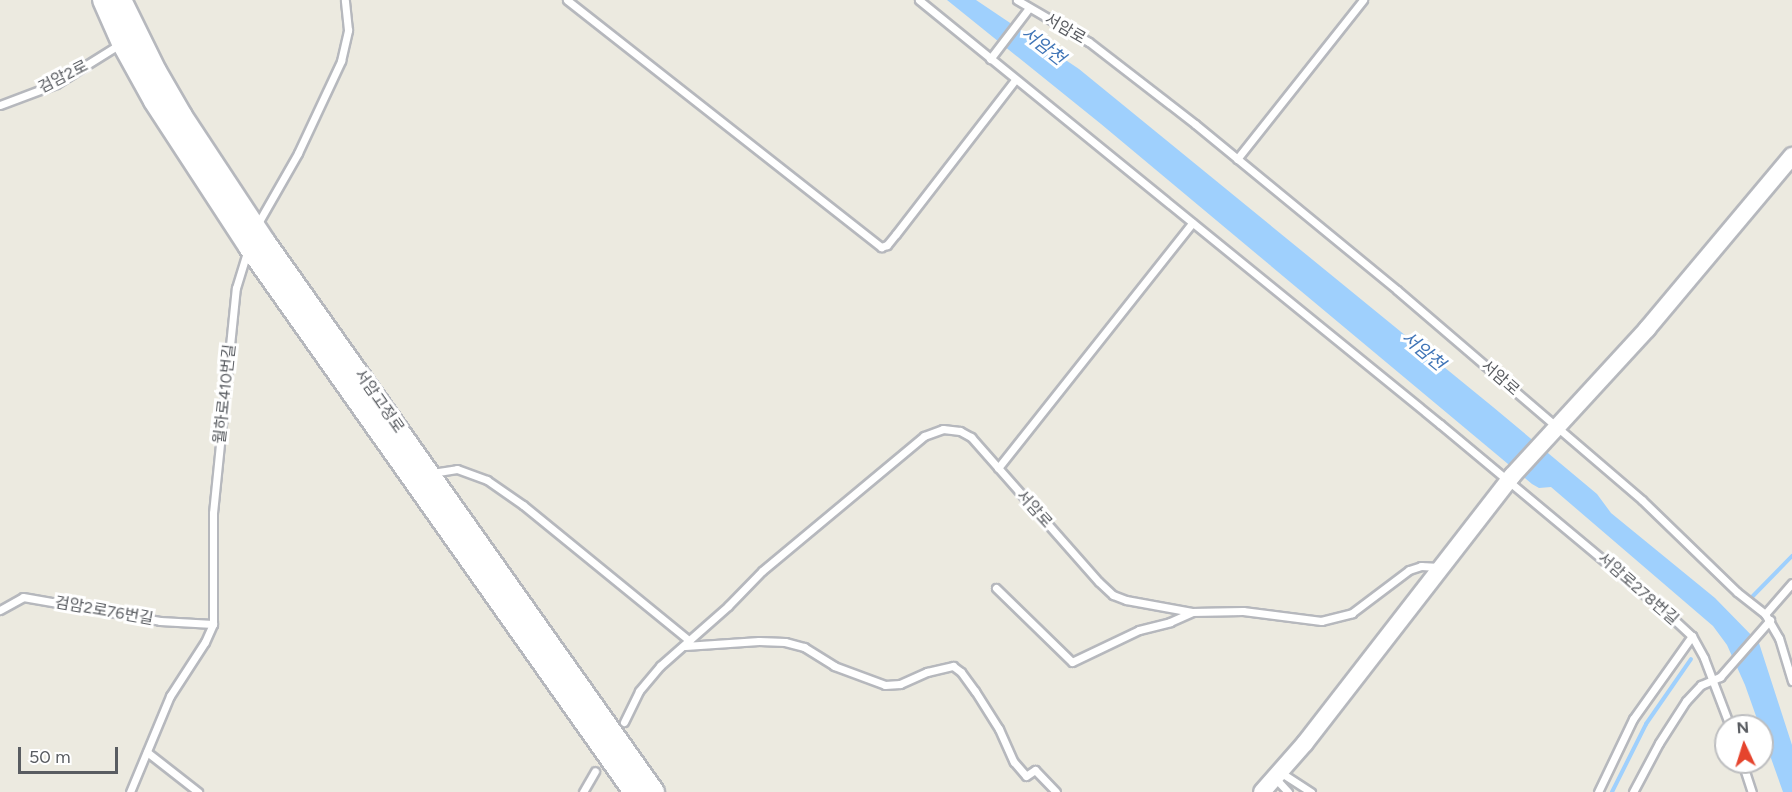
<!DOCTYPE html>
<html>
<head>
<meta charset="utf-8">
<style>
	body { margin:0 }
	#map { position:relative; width:1792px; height:792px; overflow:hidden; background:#eceae0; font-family:Figtree,"Noto Sans KR",sans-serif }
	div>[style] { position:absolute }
	.water>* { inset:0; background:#9fd0fd }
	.stream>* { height:4px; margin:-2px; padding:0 2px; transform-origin:2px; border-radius:2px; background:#9fd0fd }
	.roads { filter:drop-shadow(2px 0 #b6b8bd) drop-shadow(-2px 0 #b6b8bd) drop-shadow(0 2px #b6b8bd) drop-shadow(0 -2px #b6b8bd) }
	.service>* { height:7px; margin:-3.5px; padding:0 3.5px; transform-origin:3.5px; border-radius:3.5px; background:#fff }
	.tertiary>* { height:16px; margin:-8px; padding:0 8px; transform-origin:8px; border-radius:8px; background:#fff }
	.secondary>* { height:20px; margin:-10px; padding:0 10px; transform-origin:10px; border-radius:10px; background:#fff }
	span { translate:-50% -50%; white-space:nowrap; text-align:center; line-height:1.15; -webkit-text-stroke:6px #fff; paint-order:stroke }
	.street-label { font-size:16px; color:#595c61 }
	.water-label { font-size:18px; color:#4075b7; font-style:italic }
	.north { position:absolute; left:1714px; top:714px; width:60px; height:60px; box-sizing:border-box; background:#fff; border:2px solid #bdbec0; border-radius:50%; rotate:356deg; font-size:16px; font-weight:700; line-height:24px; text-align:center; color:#595c61 }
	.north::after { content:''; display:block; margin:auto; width:21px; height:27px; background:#e5442d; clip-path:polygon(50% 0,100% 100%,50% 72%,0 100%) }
	.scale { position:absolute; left:18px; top:747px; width:100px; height:27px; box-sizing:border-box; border:3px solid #595c61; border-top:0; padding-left:8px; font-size:18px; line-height:21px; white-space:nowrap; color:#595c61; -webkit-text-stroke:4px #fff; paint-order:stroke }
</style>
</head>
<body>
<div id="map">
	<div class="water">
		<div style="clip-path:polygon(947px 0,976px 0,1079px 69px,1493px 407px,1597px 494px,1611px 513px,1715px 598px,1759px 643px,1792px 745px,1792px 792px,1783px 792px,1745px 685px,1727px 645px,1713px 626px,1551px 487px,1539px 488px,1532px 484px,1101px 124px)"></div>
	</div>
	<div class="stream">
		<div style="left:1751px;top:598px;width:59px;rotate:-45.7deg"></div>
		<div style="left:1612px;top:792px;width:76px;rotate:-63.4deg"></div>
		<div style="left:1646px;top:724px;width:79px;rotate:-55.3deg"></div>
	</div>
	<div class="roads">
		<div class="service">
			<div style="left:567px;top:0;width:400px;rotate:38.2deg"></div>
			<div style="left:881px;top:247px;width:6px;rotate:-18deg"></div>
			<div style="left:887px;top:245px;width:14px;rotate:-51deg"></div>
			<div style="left:896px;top:234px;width:195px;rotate:-52.3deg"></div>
			<div style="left:919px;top:0;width:672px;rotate:39.14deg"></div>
			<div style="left:1440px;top:424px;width:294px;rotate:39.8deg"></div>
			<div style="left:1666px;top:612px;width:35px;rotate:43deg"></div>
			<div style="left:1692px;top:636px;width:25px;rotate:61deg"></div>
			<div style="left:1704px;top:658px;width:73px;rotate:69.1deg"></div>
			<div style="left:1017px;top:0;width:83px;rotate:30.3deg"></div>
			<div style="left:1089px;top:42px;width:134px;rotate:37.7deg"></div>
			<div style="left:1195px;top:124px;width:261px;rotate:39.4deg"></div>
			<div style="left:1397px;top:290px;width:323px;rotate:40.6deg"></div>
			<div style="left:1642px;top:500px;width:132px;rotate:44.1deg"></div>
			<div style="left:1737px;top:592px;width:36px;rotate:38deg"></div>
			<div style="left:1765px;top:614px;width:28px;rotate:60deg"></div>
			<div style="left:1779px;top:638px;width:45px;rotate:73.2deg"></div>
			<div style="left:990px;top:59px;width:64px;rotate:-52.6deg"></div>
			<div style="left:0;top:105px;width:60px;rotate:-20.6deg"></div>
			<div style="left:56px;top:84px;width:75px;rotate:-32deg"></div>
			<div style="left:1237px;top:159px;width:203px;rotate:-51.6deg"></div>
			<div style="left:257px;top:225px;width:83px;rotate:-60.3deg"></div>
			<div style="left:298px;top:153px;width:102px;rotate:-64.9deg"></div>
			<div style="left:341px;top:61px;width:32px;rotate:-77deg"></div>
			<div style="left:348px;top:30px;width:30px;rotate:-96deg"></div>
			<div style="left:998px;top:468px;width:313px;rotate:-51.6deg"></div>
			<div style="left:432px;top:473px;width:25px;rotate:-9deg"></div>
			<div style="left:457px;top:469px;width:32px;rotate:20deg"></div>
			<div style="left:487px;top:480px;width:44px;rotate:34.8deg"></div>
			<div style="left:523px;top:505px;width:215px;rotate:39.2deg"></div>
			<div style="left:996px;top:588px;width:106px;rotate:44.2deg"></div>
			<div style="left:1072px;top:662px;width:74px;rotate:-25.5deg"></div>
			<div style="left:1139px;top:630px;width:32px;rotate:-14deg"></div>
			<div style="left:1170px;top:622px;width:24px;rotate:-24deg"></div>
			<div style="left:0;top:610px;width:26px;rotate:-29deg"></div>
			<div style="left:23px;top:597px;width:139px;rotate:9.9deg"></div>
			<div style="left:160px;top:621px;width:53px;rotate:3.2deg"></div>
			<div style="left:1765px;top:614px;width:41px;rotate:-48.9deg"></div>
			<div style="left:685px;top:646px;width:74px;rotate:-3.9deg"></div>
			<div style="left:759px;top:641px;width:26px;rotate:2deg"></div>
			<div style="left:785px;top:642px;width:20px;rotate:15deg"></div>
			<div style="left:804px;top:647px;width:36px;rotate:32deg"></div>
			<div style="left:834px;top:666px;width:54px;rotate:20.4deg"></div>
			<div style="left:885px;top:685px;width:15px;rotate:-4deg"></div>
			<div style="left:900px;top:684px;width:30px;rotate:-24deg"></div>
			<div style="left:927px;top:672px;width:27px;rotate:-13deg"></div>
			<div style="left:953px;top:666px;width:10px;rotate:37deg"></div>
			<div style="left:961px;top:672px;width:24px;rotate:54deg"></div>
			<div style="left:975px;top:691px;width:45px;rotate:57.7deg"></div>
			<div style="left:999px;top:729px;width:36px;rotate:66deg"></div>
			<div style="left:1014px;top:762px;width:18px;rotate:49deg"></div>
			<div style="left:1026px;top:776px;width:11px;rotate:-34deg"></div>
			<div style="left:1035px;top:770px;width:30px;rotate:46deg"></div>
			<div style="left:624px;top:722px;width:34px;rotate:-64deg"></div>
			<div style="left:639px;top:691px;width:33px;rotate:-50deg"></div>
			<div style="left:660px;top:666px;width:91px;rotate:-41.4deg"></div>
			<div style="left:728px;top:606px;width:49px;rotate:-45.8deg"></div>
			<div style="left:762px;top:571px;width:211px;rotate:-39.8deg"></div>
			<div style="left:924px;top:436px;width:20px;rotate:-20deg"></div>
			<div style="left:943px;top:429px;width:17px;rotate:7deg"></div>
			<div style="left:960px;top:431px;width:13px;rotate:29deg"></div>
			<div style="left:971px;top:437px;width:193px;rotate:48.6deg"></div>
			<div style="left:1099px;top:582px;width:19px;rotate:43deg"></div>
			<div style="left:1113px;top:595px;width:14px;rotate:21deg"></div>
			<div style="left:1126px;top:600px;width:67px;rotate:10.3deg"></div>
			<div style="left:1192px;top:612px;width:51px;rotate:-1.1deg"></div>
			<div style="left:1243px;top:611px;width:79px;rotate:7.3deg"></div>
			<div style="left:1321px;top:621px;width:32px;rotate:-14deg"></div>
			<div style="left:1352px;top:613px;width:71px;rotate:-37deg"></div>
			<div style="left:1409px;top:570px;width:13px;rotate:-18deg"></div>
			<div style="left:1421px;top:566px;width:18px;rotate:3deg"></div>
			<div style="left:147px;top:752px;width:65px;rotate:38.1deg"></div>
			<div style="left:1742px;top:762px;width:32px;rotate:72deg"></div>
			<div style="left:1280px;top:772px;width:37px;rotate:33deg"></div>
			<div style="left:1275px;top:778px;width:19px;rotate:47deg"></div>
			<div style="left:130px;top:792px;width:104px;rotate:-67.4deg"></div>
			<div style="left:170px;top:696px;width:64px;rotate:-57.1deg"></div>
			<div style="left:205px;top:642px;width:20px;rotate:-66deg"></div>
			<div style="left:213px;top:624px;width:111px;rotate:-90deg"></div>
			<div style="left:213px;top:513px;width:226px;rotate:-84.2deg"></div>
			<div style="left:236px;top:288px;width:41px;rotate:-72.9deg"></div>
			<div style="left:583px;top:792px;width:24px;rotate:-60deg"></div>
			<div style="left:1598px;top:792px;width:81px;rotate:-64.4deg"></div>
			<div style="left:1633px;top:719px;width:102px;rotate:-54.6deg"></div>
			<div style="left:1633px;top:792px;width:55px;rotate:-62deg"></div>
			<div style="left:1659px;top:743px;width:50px;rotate:-57.3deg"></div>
			<div style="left:1686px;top:701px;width:22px;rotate:-47deg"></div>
			<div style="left:1701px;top:685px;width:21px;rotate:-23deg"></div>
			<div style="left:1720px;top:677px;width:76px;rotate:-48.7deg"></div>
		</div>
		<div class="tertiary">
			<div style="left:1262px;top:792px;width:65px;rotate:-48.7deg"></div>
			<div style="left:1305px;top:743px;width:338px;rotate:-52.2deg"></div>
			<div style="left:1512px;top:476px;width:200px;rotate:-47.4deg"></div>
			<div style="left:1647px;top:329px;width:226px;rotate:-50deg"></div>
		</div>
		<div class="secondary">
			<div style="left:103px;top:0;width:47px;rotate:66.2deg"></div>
			<div style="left:122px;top:43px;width:66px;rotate:61.1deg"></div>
			<div style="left:154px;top:101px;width:174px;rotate:56.9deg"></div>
			<div style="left:249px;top:247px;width:667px;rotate:54.76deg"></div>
			<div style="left:121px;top:0;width:79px;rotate:63.8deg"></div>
			<div style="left:156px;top:71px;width:52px;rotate:60deg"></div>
			<div style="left:182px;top:116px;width:151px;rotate:56.6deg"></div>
			<div style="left:265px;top:242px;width:674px;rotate:54.73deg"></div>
		</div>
	</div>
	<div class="street-label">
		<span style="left:1065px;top:29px;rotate:30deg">서암로</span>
		<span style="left:63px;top:77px;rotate:-27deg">검암2로</span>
		<span style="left:1500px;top:378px;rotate:41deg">서암로</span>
		<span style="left:225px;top:394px;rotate:-84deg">월하로410번길</span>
		<span style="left:379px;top:401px;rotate:55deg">서암고정로</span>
		<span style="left:1034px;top:509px;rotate:48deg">서암로</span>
		<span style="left:1638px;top:589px;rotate:41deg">서암로278번길</span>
		<span style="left:104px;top:611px;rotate:10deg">검암2로76번길</span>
	</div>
	<div class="water-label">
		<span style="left:1043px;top:46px;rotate:38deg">서암천</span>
		<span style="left:1423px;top:351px;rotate:40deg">서암천</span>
	</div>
	<div class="north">N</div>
	<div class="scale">50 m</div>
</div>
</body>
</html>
